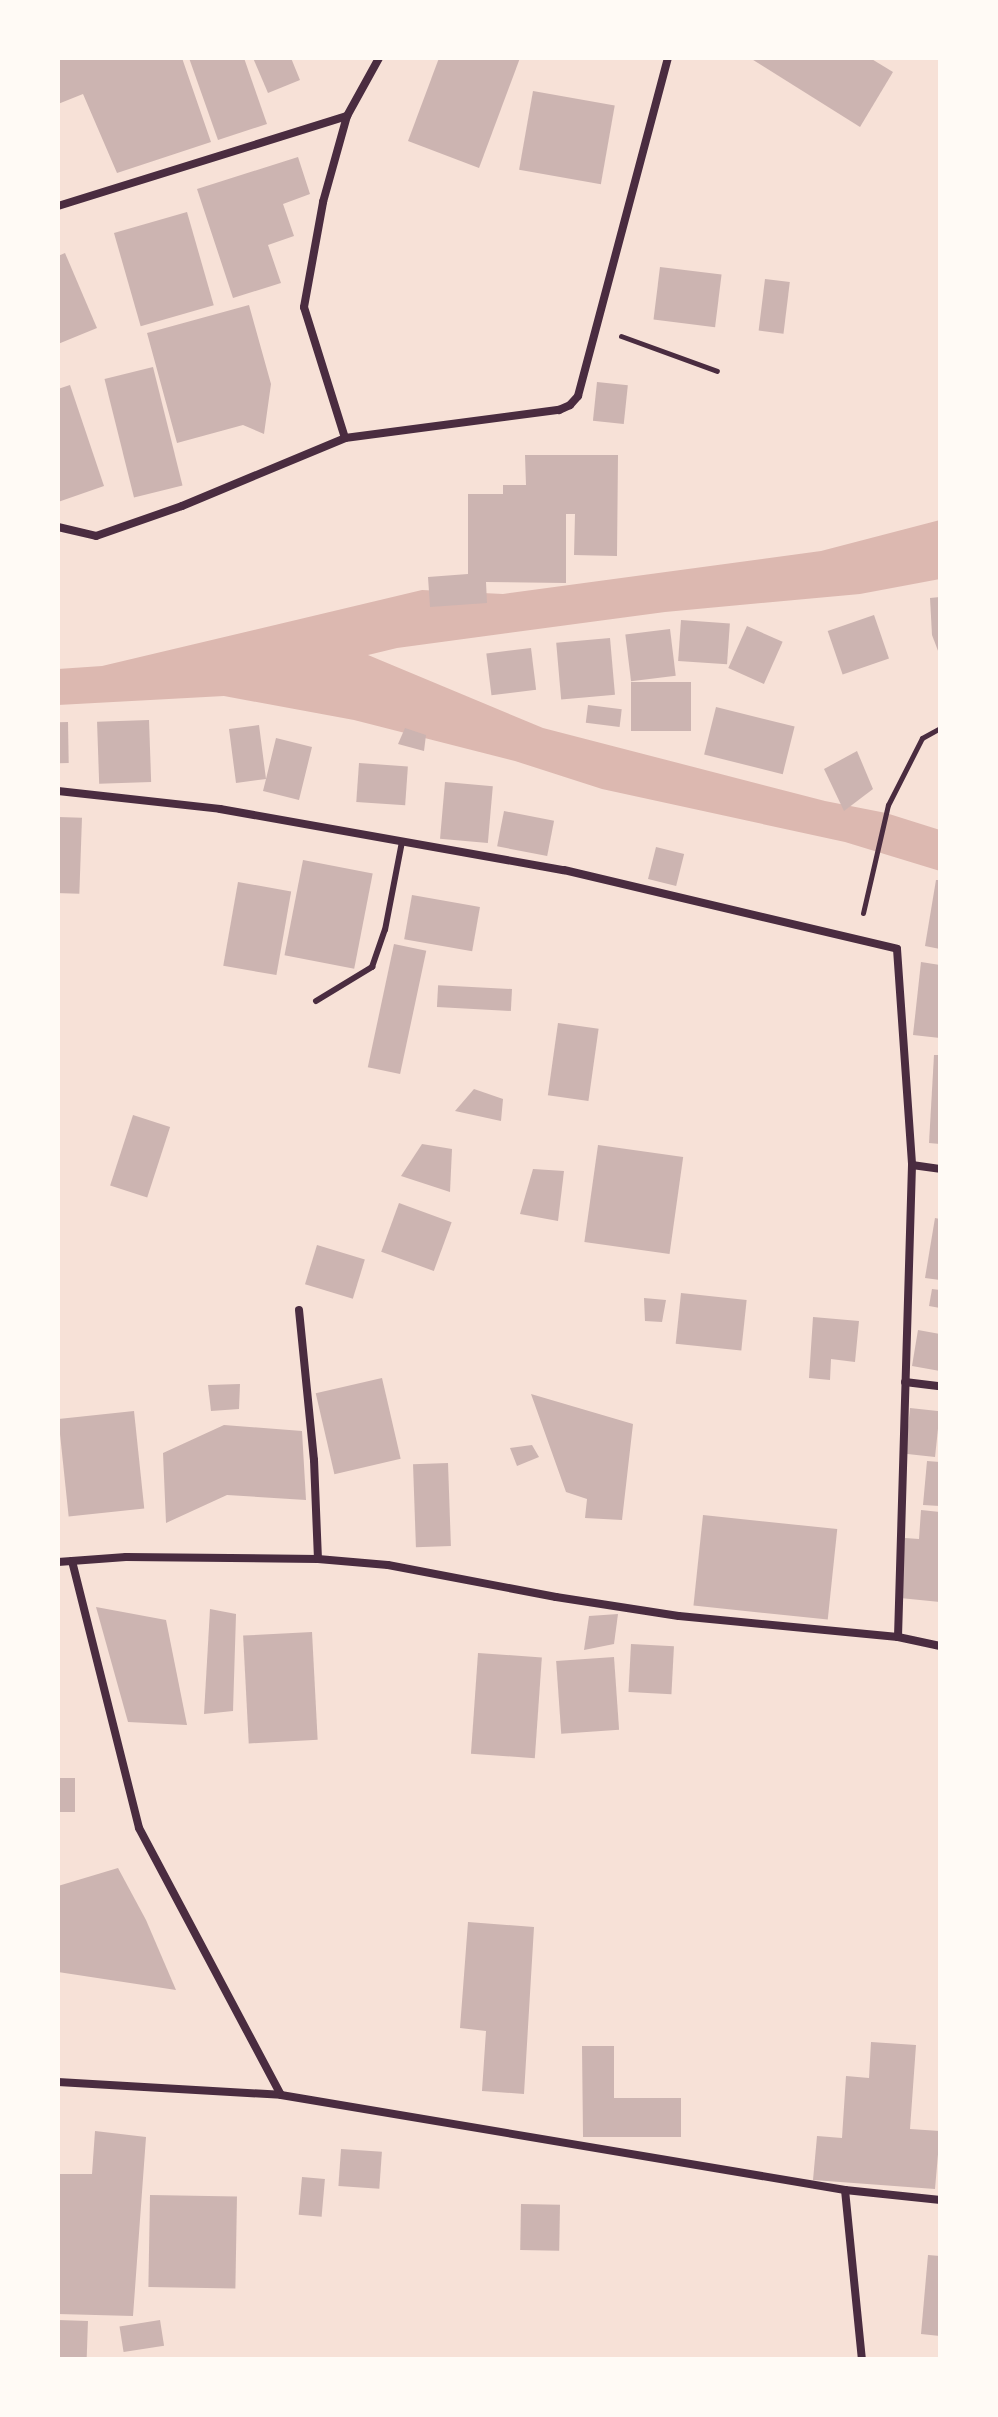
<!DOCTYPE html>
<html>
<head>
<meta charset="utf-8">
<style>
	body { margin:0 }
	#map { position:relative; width:998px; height:2417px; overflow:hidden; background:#f7e1d7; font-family:Montserrat,sans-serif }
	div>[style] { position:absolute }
	.water>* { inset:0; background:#dcb8b0 }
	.building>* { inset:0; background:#ccb4b1; transform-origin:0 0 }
	.path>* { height:5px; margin:-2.5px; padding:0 2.5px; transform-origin:2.5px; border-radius:2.5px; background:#4a2c40 }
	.service>* { height:6px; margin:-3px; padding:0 3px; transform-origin:3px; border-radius:3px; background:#4a2c40 }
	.minor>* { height:8px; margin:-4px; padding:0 4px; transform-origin:4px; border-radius:4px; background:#4a2c40 }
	span { translate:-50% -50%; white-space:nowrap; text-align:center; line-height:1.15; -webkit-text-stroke:8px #fffaf5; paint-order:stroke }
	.frame { position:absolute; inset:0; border:60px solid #fffaf5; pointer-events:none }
</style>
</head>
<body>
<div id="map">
	<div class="water">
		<div style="clip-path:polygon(940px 520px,940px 579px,860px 594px,665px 612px,397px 648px,368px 655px,543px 728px,825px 801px,886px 813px,940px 830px,940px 871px,845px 842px,602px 789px,515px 761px,354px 720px,224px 696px,58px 705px,58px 669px,102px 666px,422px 590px,503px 594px,821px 551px)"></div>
	</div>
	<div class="building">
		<div style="clip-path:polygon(59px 58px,182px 58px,211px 142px,117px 173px,83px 94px,58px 104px)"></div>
		<div style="clip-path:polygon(189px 58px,244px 58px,267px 124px,218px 140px)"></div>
		<div style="clip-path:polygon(253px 58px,291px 58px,300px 80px,268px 93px)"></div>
		<div style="clip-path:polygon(439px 58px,520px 58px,479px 168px,408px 141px)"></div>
		<div style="clip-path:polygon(750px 58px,870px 58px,893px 72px,860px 127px)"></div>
		<div style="left:533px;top:91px;width:83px;height:80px;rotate:10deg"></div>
		<div style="clip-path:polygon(298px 157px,310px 194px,283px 204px,294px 236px,268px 245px,281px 283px,233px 298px,197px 189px)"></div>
		<div style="left:187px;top:212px;width:97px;height:76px;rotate:74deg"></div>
		<div style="clip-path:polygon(65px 253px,97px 328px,58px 344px,58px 256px)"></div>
		<div style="left:660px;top:267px;width:62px;height:53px;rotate:7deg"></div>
		<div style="left:765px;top:279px;width:25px;height:52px;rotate:7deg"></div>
		<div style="clip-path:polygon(249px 305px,271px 384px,264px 434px,243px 425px,177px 443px,147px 333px)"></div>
		<div style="left:153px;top:367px;width:122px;height:50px;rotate:76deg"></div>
		<div style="left:597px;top:382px;width:31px;height:39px;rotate:6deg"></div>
		<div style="clip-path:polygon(70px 385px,104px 486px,58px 502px,58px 389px)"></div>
		<div style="clip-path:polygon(525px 455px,618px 455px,617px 556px,574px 555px,575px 514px,566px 514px,566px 583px,486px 582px,487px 603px,430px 607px,428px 577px,468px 574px,468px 494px,503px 494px,503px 485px,526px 485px)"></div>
		<div style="clip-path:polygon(940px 597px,940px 656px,932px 635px,930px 598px)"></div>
		<div style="left:874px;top:615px;width:46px;height:49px;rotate:71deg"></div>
		<div style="left:681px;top:620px;width:49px;height:41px;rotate:4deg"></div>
		<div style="left:747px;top:626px;width:39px;height:46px;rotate:24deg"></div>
		<div style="left:670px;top:629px;width:47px;height:45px;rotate:83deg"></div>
		<div style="left:610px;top:638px;width:57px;height:54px;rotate:85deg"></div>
		<div style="left:531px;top:648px;width:42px;height:45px;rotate:83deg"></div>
		<div style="left:631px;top:682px;width:60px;height:49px"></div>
		<div style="left:588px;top:705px;width:34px;height:18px;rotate:7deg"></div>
		<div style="left:716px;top:707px;width:81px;height:49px;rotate:14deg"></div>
		<div style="left:149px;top:720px;width:62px;height:52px;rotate:88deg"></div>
		<div style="left:68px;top:722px;width:41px;height:10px;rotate:89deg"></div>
		<div style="clip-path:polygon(259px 725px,266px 779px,276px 738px,312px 747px,299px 800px,263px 791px,266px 779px,236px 783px,229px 729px)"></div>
		<div style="clip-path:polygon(405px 728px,426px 735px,424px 751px,398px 744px)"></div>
		<div style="clip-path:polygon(857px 751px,873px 789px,844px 811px,824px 769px)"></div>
		<div style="left:359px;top:763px;width:49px;height:39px;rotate:4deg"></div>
		<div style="left:445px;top:782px;width:48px;height:57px;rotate:5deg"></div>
		<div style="left:504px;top:811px;width:51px;height:36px;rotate:11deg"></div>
		<div style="left:58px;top:817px;width:24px;height:76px;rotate:2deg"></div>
		<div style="left:656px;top:847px;width:29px;height:33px;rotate:14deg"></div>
		<div style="left:303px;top:860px;width:71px;height:97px;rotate:11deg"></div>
		<div style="clip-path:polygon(936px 880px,940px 880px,940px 949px,925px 946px)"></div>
		<div style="left:238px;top:882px;width:54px;height:85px;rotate:10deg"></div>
		<div style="left:412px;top:895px;width:69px;height:45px;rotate:10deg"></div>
		<div style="left:394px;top:944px;width:33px;height:126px;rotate:12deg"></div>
		<div style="clip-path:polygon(921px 962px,940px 965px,940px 1038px,913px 1035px)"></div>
		<div style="left:512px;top:989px;width:22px;height:74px;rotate:93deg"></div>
		<div style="left:558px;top:1023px;width:41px;height:73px;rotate:8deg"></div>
		<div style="clip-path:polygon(934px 1055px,940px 1055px,940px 1144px,929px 1143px)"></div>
		<div style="clip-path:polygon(474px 1089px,503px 1099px,501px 1121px,455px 1111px)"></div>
		<div style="left:133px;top:1115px;width:39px;height:74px;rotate:18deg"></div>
		<div style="clip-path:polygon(422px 1144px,452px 1149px,450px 1192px,401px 1176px)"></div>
		<div style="left:598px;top:1145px;width:86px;height:98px;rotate:8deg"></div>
		<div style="clip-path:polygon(533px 1169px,564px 1171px,558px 1221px,520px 1214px)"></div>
		<div style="left:399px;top:1203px;width:56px;height:52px;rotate:20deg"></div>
		<div style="clip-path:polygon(935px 1218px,940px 1219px,940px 1280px,925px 1278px)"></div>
		<div style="left:317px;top:1245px;width:50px;height:41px;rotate:17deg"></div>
		<div style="clip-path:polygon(932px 1289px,940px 1290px,940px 1308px,929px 1306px)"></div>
		<div style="left:681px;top:1293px;width:66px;height:51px;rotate:6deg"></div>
		<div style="clip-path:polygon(644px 1298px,666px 1300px,662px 1322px,645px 1321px)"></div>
		<div style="clip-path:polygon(813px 1317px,859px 1321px,855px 1362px,831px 1359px,830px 1380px,809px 1378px)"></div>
		<div style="clip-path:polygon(918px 1330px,940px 1334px,940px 1371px,912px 1366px)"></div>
		<div style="left:382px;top:1378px;width:83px;height:68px;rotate:77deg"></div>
		<div style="clip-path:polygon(240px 1384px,239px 1409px,211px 1411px,208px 1385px)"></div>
		<div style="clip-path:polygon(531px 1394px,633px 1424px,622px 1520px,585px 1518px,587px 1499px,566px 1492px)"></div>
		<div style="left:910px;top:1408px;width:30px;height:46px;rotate:6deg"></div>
		<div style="left:134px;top:1411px;width:98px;height:76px;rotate:84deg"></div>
		<div style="clip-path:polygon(224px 1425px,302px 1431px,306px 1500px,227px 1495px,166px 1523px,163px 1453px)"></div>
		<div style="clip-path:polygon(532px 1445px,539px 1457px,517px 1466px,510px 1448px)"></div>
		<div style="clip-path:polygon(927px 1461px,940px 1462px,940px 1506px,923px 1505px)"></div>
		<div style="left:448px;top:1463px;width:83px;height:35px;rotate:88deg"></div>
		<div style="clip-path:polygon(921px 1510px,940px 1512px,940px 1602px,900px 1598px,905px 1538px,919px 1539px)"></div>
		<div style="left:703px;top:1515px;width:135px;height:91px;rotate:6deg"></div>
		<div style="clip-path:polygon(96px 1607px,166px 1620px,187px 1725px,128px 1722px)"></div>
		<div style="clip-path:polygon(210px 1609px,236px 1614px,233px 1711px,204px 1714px)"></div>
		<div style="clip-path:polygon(618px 1614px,614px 1644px,584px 1650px,589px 1616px)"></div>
		<div style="left:312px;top:1632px;width:108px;height:69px;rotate:87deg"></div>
		<div style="left:631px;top:1644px;width:43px;height:48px;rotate:3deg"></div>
		<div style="left:478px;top:1653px;width:64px;height:101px;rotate:4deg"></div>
		<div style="left:614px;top:1657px;width:73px;height:58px;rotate:86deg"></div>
		<div style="left:58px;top:1778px;width:17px;height:34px"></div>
		<div style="clip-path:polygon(118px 1868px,146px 1920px,176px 1990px,58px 1972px,58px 1886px)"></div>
		<div style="clip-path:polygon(468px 1922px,534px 1927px,524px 2094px,482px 2091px,486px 2031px,460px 2028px)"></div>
		<div style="clip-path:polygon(871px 2042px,916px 2045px,910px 2129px,940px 2131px,935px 2189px,813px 2180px,817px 2136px,842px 2138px,846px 2076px,869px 2078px)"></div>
		<div style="clip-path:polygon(582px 2046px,614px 2046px,614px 2098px,681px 2098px,681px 2137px,583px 2137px)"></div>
		<div style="clip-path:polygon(95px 2131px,146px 2137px,133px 2316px,58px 2314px,58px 2174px,92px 2174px)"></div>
		<div style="left:341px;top:2149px;width:41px;height:37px;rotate:4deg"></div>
		<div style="left:302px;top:2177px;width:23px;height:38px;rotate:5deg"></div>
		<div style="left:150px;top:2195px;width:87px;height:92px;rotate:1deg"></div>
		<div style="left:521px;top:2204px;width:39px;height:46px;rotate:1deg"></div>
		<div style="clip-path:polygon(928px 2255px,940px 2256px,940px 2336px,921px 2334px)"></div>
		<div style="left:58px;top:2320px;width:30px;height:37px;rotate:2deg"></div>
		<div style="left:160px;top:2320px;width:26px;height:41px;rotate:81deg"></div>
	</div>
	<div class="path">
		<div style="left:621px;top:336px;width:102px;rotate:20deg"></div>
		<div style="left:863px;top:913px;width:111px;rotate:-77deg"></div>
		<div style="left:888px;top:805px;width:75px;rotate:-63.1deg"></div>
		<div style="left:922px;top:738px;width:21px;rotate:-29deg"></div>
	</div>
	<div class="service">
		<div style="left:316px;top:1001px;width:66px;rotate:-31.3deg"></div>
		<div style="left:372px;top:967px;width:39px;rotate:-71deg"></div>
		<div style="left:385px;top:930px;width:90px;rotate:-79.1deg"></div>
	</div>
	<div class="minor">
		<div style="left:58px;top:206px;width:303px;rotate:-17.3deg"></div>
		<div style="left:345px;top:438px;width:137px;rotate:-107.4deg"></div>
		<div style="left:304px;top:307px;width:107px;rotate:-79.7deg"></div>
		<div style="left:323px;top:202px;width:89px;rotate:-74.4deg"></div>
		<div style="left:347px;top:116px;width:66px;rotate:-61.1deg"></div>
		<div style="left:58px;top:527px;width:39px;rotate:13deg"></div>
		<div style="left:96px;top:536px;width:91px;rotate:-19.2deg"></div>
		<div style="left:182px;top:506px;width:177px;rotate:-22.6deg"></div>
		<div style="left:345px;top:438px;width:216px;rotate:-7.5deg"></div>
		<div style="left:559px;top:410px;width:12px;rotate:-24deg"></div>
		<div style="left:570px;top:405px;width:12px;rotate:-48deg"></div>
		<div style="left:578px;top:396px;width:350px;rotate:-75.1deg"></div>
		<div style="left:58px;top:791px;width:163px;rotate:6.3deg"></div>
		<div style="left:220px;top:809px;width:349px;rotate:10.1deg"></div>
		<div style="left:564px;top:870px;width:342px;rotate:13.3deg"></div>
		<div style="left:897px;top:949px;width:217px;rotate:86deg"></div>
		<div style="left:912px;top:1165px;width:472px;rotate:91.7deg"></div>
		<div style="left:912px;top:1165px;width:28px;rotate:8deg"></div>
		<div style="left:299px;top:1310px;width:151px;rotate:84.3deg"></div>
		<div style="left:314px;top:1460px;width:99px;rotate:87.7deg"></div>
		<div style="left:905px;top:1382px;width:35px;rotate:7deg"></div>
		<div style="left:72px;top:1561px;width:275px;rotate:75.9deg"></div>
		<div style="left:139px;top:1828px;width:302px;rotate:62deg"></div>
		<div style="left:58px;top:1562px;width:68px;rotate:-4.2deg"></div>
		<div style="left:126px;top:1557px;width:192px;rotate:0.6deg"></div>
		<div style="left:318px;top:1559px;width:70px;rotate:4.9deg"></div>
		<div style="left:388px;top:1565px;width:171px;rotate:10.8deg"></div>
		<div style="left:556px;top:1597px;width:124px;rotate:8.8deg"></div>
		<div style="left:679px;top:1616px;width:220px;rotate:5.5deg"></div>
		<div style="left:898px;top:1637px;width:43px;rotate:12.1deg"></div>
		<div style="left:58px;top:2082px;width:223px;rotate:3.3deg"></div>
		<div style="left:281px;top:2095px;width:572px;rotate:9.56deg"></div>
		<div style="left:845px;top:2190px;width:96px;rotate:6deg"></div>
		<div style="left:845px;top:2190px;width:170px;rotate:84.3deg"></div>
	</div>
	<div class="frame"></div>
</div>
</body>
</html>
